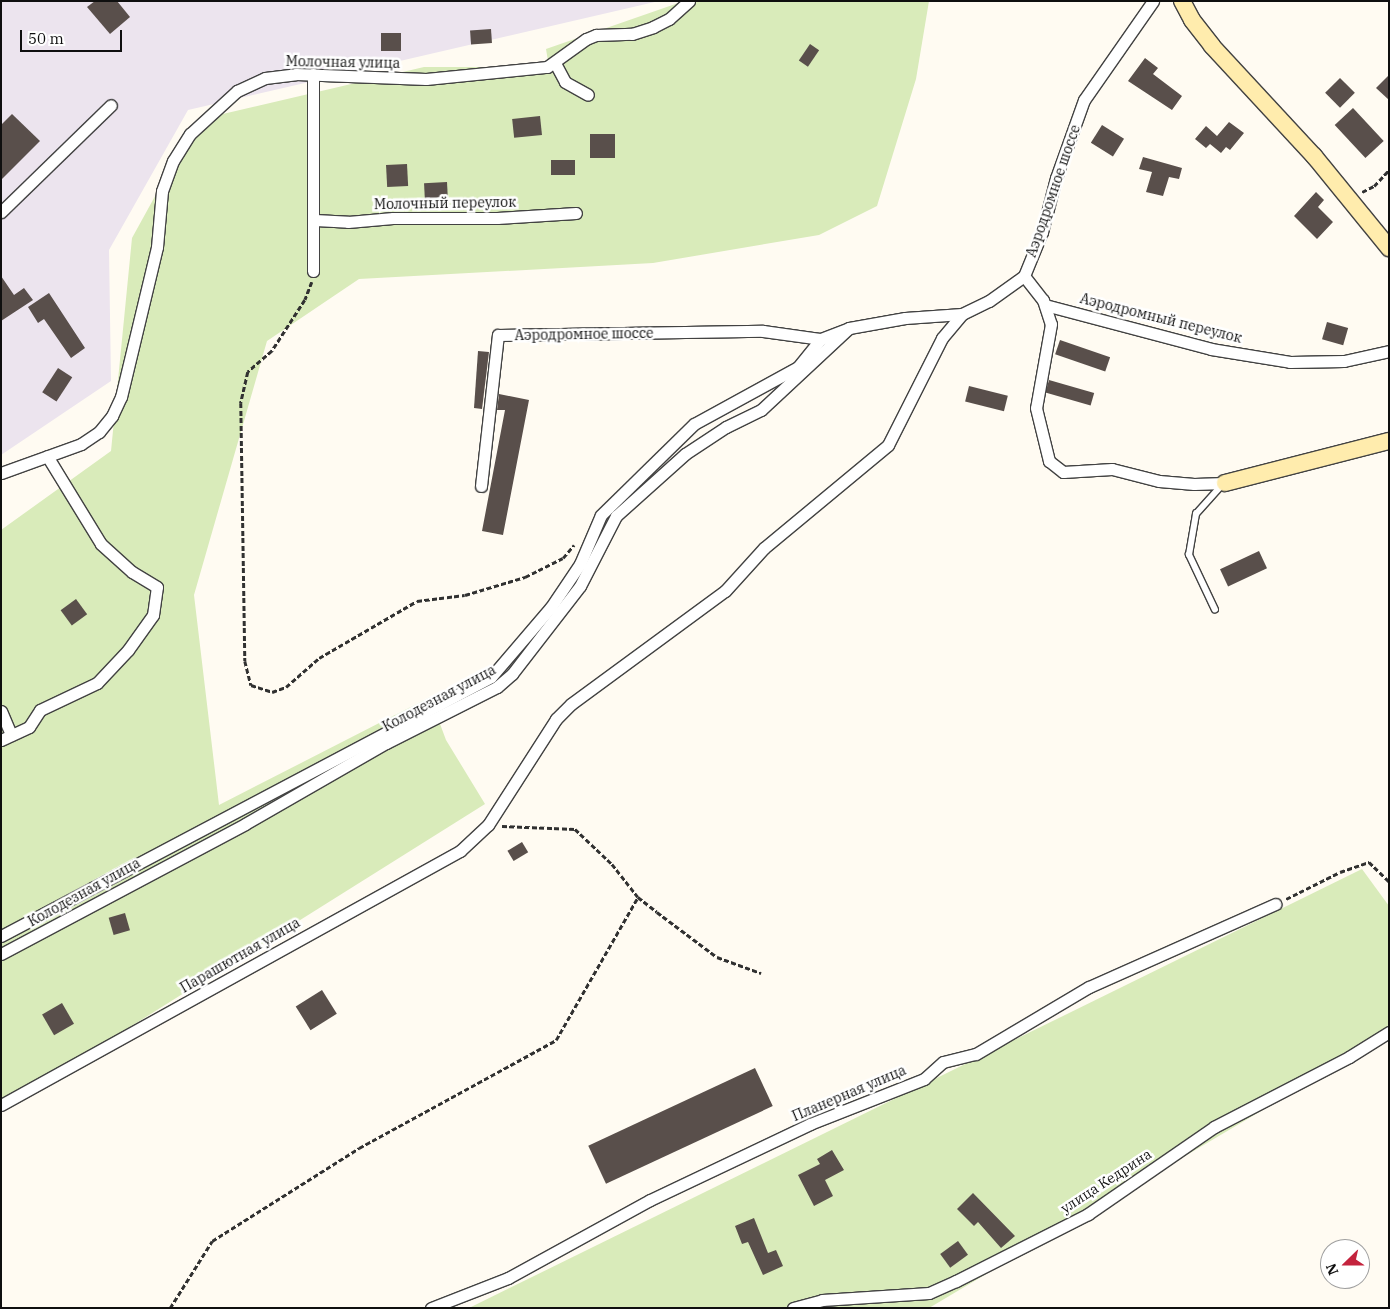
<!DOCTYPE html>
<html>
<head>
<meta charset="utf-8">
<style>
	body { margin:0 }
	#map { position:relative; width:1390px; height:1309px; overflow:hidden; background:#fffbf2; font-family:"IBM Plex Serif",serif }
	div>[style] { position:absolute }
	.industrial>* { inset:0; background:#ece4ee }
	.green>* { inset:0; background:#d9ebba }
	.building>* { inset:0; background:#594f4b; transform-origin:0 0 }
	.path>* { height:2.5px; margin-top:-1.25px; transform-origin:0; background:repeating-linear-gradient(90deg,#313131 0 5px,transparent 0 7.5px) }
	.roads { filter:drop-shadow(1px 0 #424242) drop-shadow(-1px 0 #424242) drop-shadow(0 1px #424242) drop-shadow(0 -1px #424242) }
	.lane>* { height:5.5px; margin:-2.75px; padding:0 2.75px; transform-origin:2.75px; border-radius:2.75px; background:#fff }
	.street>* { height:11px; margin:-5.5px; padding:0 5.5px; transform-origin:5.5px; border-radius:5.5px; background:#fff }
	.secondary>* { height:16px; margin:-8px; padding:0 8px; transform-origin:8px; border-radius:8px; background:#ffecad }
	span { translate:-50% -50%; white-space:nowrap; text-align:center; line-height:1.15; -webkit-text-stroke:5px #fff; paint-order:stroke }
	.street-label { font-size:14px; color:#0f0f0f }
	.frame { position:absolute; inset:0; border:2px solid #0f0f0f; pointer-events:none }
	.north { position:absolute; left:1320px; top:1239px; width:50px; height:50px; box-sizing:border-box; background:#fff; border:1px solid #9f9f9f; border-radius:50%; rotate:248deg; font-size:14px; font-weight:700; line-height:20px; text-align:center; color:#0f0f0f }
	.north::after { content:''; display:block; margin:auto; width:18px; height:22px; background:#c4233d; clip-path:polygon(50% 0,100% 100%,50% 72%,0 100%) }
	.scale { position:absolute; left:20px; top:30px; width:102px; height:22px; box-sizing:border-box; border:2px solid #0f0f0f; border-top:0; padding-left:6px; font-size:15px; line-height:18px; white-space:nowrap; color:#0f0f0f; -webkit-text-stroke:4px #fff; paint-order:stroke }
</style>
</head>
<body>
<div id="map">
	<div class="industrial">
		<div style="clip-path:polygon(1px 1px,659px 1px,188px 110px,109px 250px,111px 381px,1px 455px)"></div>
	</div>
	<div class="green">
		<div style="clip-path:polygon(684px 1px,929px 1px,916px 79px,877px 206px,819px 235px,653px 263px,359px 279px,267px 341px,194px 595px,219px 805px,430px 697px,446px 740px,485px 804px,1px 1108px,1px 530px,111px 451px,132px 238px,197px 120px,424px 67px,549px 67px,546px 49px)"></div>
		<div style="clip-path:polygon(1362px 869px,1389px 906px,1389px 1035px,929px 1308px,469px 1308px)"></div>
	</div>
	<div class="building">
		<div style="clip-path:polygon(95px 1px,117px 1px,130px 17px,110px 34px,87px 7px)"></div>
		<div style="left:491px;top:29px;width:14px;height:21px;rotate:86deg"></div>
		<div style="left:381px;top:33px;width:20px;height:18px"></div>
		<div style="left:810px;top:44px;width:11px;height:20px;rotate:34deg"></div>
		<div style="clip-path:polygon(1145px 58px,1158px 68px,1153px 74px,1182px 96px,1172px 110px,1128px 81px)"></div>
		<div style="clip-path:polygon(1389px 75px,1389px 100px,1376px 88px)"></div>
		<div style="left:1340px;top:78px;width:21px;height:21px;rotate:45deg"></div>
		<div style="left:1353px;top:108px;width:45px;height:25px;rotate:47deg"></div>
		<div style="clip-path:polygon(12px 114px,40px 141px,1px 180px,1px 125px)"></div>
		<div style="left:540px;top:116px;width:19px;height:28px;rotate:84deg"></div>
		<div style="clip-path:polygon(1229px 122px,1244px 133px,1230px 150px,1226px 147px,1221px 153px,1210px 144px,1206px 148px,1195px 139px,1206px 126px,1217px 136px)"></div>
		<div style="left:1102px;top:125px;width:26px;height:21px;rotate:32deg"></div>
		<div style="left:590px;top:134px;width:25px;height:24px"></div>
		<div style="clip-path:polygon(1143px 157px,1182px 168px,1179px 179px,1169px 177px,1163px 196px,1146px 192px,1152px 172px,1139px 169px)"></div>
		<div style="left:575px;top:160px;width:15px;height:24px;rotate:90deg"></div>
		<div style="left:407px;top:164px;width:22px;height:21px;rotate:87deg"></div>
		<div style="left:447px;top:182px;width:17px;height:23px;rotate:87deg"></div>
		<div style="clip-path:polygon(1316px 192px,1324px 200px,1318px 207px,1333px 222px,1317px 239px,1294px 216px)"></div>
		<div style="clip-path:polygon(1px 276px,14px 295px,24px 288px,33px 300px,1px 321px)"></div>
		<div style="clip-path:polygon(49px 293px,85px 348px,71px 358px,44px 319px,38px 323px,28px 307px)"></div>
		<div style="left:1327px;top:322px;width:22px;height:18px;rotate:16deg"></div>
		<div style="left:1060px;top:340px;width:53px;height:15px;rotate:19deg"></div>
		<div style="clip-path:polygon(478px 351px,489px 352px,482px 409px,474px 408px)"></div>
		<div style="left:58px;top:368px;width:17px;height:29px;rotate:33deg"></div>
		<div style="left:1049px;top:380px;width:47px;height:13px;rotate:16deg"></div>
		<div style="left:969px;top:386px;width:40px;height:16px;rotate:14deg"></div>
		<div style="clip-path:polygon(499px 394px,529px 400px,503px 535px,482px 531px,505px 410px,497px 410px)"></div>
		<div style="left:1259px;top:551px;width:19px;height:43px;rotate:65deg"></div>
		<div style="left:76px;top:599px;width:19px;height:19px;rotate:54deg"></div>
		<div style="left:522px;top:842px;width:12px;height:17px;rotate:59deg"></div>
		<div style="left:125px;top:913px;width:18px;height:17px;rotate:74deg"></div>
		<div style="left:322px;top:990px;width:28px;height:31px;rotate:58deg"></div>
		<div style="left:62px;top:1003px;width:24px;height:23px;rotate:60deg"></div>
		<div style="left:755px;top:1068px;width:42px;height:184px;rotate:65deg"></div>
		<div style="clip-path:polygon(832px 1150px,844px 1170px,825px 1180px,833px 1196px,814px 1206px,798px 1175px,820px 1164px,817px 1159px)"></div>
		<div style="clip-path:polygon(973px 1193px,1015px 1236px,1001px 1248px,978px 1222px,974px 1226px,957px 1209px)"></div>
		<div style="clip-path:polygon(754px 1218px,768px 1253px,776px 1250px,783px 1266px,763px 1275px,748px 1242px,742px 1244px,735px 1226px)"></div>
		<div style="left:958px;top:1241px;width:17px;height:22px;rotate:54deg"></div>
	</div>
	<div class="path">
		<div style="left:1362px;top:192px;width:13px;rotate:-27deg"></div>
		<div style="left:1374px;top:186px;width:22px;rotate:-47deg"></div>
		<div style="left:312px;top:282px;width:19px;rotate:111deg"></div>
		<div style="left:305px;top:300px;width:61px;rotate:122.9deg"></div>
		<div style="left:272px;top:351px;width:32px;rotate:139deg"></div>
		<div style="left:248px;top:372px;width:32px;rotate:103deg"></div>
		<div style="left:241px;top:403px;width:258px;rotate:89.1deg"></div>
		<div style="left:245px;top:661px;width:25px;rotate:76deg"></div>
		<div style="left:251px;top:685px;width:22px;rotate:18deg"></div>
		<div style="left:272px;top:692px;width:15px;rotate:-20deg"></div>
		<div style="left:286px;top:687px;width:44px;rotate:-41.3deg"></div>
		<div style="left:319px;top:658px;width:113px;rotate:-30.2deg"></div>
		<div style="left:417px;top:601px;width:48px;rotate:-7.1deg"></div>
		<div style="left:465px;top:595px;width:63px;rotate:-16.7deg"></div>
		<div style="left:525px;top:577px;width:42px;rotate:-26.6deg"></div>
		<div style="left:563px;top:558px;width:17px;rotate:-50deg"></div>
		<div style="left:502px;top:826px;width:73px;rotate:2.4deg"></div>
		<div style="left:575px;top:829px;width:51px;rotate:43.4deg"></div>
		<div style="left:612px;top:864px;width:42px;rotate:51.8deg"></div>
		<div style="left:638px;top:897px;width:24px;rotate:38deg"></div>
		<div style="left:657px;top:912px;width:75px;rotate:36.9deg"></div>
		<div style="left:717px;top:957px;width:47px;rotate:20deg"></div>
		<div style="left:1286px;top:899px;width:60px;rotate:-26.6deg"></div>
		<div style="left:1340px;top:872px;width:31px;rotate:-19deg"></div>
		<div style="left:1369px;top:862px;width:28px;rotate:44deg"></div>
		<div style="left:170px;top:1308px;width:79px;rotate:-57.9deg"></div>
		<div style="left:212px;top:1241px;width:174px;rotate:-32.3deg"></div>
		<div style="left:359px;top:1148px;width:225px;rotate:-28.7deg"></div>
		<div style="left:556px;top:1040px;width:165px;rotate:-60.2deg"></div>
	</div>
	<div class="roads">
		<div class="lane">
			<div style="left:1215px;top:610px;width:61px;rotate:-115.3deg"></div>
			<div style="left:1189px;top:555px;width:42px;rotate:-80.3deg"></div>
			<div style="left:1196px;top:514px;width:40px;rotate:-48deg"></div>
		</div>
		<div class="street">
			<div style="left:555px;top:63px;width:21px;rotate:62deg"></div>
			<div style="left:565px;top:82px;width:26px;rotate:29deg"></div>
			<div style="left:1px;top:212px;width:153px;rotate:-44.2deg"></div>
			<div style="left:315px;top:220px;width:33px;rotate:3deg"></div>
			<div style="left:348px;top:222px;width:45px;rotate:-5.1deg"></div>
			<div style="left:393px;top:218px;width:104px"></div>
			<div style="left:497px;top:218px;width:79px;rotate:-3.6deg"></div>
			<div style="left:313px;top:271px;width:197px;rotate:-90deg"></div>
			<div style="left:1024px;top:276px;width:31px;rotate:52deg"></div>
			<div style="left:1043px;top:300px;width:25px;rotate:72deg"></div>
			<div style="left:1051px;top:324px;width:85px;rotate:100.1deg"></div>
			<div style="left:1036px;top:408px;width:55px;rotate:76.2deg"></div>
			<div style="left:1049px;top:461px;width:18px;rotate:38deg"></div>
			<div style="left:1063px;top:472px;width:49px;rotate:-3.5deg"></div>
			<div style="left:1112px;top:469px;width:49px;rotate:14.3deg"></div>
			<div style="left:1159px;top:481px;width:35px;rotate:5deg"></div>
			<div style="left:1194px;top:484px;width:31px;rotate:-2deg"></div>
			<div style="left:1045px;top:305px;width:172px;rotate:14.8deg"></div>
			<div style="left:1211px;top:349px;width:80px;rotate:9.3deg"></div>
			<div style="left:1290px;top:362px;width:54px;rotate:-1.1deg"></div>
			<div style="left:1344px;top:361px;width:46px;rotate:-12.5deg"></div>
			<div style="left:1px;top:473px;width:85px;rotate:-19.9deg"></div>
			<div style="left:81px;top:444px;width:22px;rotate:-34deg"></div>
			<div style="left:99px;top:432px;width:21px;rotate:-51deg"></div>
			<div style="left:112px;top:416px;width:21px;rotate:-65deg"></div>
			<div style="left:121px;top:397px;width:154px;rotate:-76.5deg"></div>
			<div style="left:157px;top:247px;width:56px;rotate:-84.9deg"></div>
			<div style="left:162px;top:191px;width:32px;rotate:-70deg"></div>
			<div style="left:173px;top:161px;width:32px;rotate:-58deg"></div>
			<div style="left:190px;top:134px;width:64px;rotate:-42.5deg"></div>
			<div style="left:237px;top:91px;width:31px;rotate:-25deg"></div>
			<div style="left:265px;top:78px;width:31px;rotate:-7deg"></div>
			<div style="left:296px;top:74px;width:130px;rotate:2.2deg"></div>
			<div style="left:426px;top:79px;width:122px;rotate:-5.7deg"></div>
			<div style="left:547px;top:67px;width:48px;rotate:-35.7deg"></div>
			<div style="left:586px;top:39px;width:11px;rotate:-22deg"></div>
			<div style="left:596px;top:35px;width:36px;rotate:-2deg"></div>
			<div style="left:632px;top:34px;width:22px;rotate:-18deg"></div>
			<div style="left:653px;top:27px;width:18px;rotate:-27deg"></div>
			<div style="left:669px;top:19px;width:27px;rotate:-42deg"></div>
			<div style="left:481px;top:486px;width:152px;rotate:-83.6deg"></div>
			<div style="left:498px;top:335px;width:265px;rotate:-0.9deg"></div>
			<div style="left:763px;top:331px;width:59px;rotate:7.9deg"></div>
			<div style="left:821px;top:339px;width:30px;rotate:-21deg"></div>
			<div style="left:849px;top:328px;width:57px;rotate:-10.1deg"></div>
			<div style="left:905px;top:318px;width:57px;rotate:-4deg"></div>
			<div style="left:962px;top:314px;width:30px;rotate:-26deg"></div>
			<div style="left:989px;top:301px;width:43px;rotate:-35.5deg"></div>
			<div style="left:1024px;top:276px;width:48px;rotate:-67.8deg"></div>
			<div style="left:1042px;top:232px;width:56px;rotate:-75.5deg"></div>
			<div style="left:1056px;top:178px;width:83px;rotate:-70.3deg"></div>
			<div style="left:1084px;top:100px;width:121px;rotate:-55.1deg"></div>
			<div style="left:1px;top:711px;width:26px;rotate:67deg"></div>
			<div style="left:1px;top:740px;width:31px;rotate:-25deg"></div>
			<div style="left:29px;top:727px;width:20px;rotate:-57deg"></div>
			<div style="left:40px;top:710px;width:63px;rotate:-25.3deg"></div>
			<div style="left:97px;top:683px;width:45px;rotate:-46.8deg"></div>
			<div style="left:128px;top:650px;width:43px;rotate:-54.5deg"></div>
			<div style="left:153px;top:615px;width:28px;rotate:-82deg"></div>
			<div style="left:157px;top:587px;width:29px;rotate:-149deg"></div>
			<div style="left:132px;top:572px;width:42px;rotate:-137.9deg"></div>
			<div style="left:101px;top:544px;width:103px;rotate:-121.5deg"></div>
			<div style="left:1px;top:936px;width:554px;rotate:-27.86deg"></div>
			<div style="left:491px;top:677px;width:92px;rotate:-49.4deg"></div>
			<div style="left:551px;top:607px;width:52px;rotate:-56deg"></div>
			<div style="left:580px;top:564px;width:53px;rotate:-66.8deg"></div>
			<div style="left:601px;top:515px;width:130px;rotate:-44.4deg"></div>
			<div style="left:694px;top:424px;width:119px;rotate:-28.7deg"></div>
			<div style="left:798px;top:367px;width:36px;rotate:-51deg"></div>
			<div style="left:1px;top:954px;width:276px;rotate:-28deg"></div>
			<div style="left:245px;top:824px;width:163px;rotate:-29.9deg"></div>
			<div style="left:386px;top:743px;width:124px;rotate:-26.8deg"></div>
			<div style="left:497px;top:687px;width:20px;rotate:-41deg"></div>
			<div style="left:512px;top:674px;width:111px;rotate:-52.3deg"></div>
			<div style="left:580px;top:586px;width:79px;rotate:-62.8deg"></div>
			<div style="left:616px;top:516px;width:93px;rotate:-41.9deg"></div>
			<div style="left:685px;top:454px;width:49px;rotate:-33.4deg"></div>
			<div style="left:726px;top:427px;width:39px;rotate:-26deg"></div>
			<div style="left:761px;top:410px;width:120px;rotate:-43deg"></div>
			<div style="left:1px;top:1105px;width:525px;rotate:-28.96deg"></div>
			<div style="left:460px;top:851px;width:38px;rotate:-43deg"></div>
			<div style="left:488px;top:825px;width:126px;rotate:-57.3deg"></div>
			<div style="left:556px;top:719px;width:21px;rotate:-45deg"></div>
			<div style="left:571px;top:704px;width:191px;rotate:-36.3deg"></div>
			<div style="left:725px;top:591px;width:58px;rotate:-47.8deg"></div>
			<div style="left:764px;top:548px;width:161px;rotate:-39.7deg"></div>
			<div style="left:888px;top:445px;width:120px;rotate:-63.2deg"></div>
			<div style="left:942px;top:338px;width:31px;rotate:-50deg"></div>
			<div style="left:431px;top:1308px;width:83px;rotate:-21.3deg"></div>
			<div style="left:508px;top:1278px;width:162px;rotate:-28.8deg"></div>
			<div style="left:650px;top:1200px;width:177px;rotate:-25.4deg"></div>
			<div style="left:810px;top:1124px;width:123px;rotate:-21.5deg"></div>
			<div style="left:924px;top:1079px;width:25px;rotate:-42deg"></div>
			<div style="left:943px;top:1062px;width:34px;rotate:-14deg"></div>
			<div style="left:976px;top:1054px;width:131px;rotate:-30.7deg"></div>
			<div style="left:1089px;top:987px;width:204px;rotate:-24deg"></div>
			<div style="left:793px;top:1308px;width:30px;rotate:-15deg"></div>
			<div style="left:822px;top:1300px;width:107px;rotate:-3.7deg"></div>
			<div style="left:929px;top:1293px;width:30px;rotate:-24deg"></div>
			<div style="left:956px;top:1281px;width:148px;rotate:-26.9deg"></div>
			<div style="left:1088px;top:1214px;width:153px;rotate:-34.6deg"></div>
			<div style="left:1214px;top:1127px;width:152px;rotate:-27.4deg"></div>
			<div style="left:1349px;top:1057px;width:47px;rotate:-32deg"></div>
		</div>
		<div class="secondary">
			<div style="left:1182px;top:1px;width:21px;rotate:62deg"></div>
			<div style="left:1192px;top:20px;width:33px;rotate:52deg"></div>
			<div style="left:1212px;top:46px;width:150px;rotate:47.2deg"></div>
			<div style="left:1314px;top:156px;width:119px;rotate:50.8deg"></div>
			<div style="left:1225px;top:483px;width:169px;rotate:-14.4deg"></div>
		</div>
	</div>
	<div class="street-label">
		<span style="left:343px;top:62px;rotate:1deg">Молочная улица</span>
		<span style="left:1053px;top:191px;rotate:-71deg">Аэродромное шоссе</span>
		<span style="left:445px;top:203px;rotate:-1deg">Молочный переулок</span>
		<span style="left:1161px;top:318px;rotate:14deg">Аэродромный переулок</span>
		<span style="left:584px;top:334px;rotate:-1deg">Аэродромное шоссе</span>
		<span style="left:439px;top:698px;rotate:-28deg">Колодезная улица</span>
		<span style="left:84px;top:892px;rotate:-29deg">Колодезная улица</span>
		<span style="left:240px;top:955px;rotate:-30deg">Парашютная улица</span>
		<span style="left:849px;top:1093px;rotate:-23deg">Планерная улица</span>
		<span style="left:1106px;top:1181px;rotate:-33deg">улица Кедрина</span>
	</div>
	<div class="frame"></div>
	<div class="north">N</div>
	<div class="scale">50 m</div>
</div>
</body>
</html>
